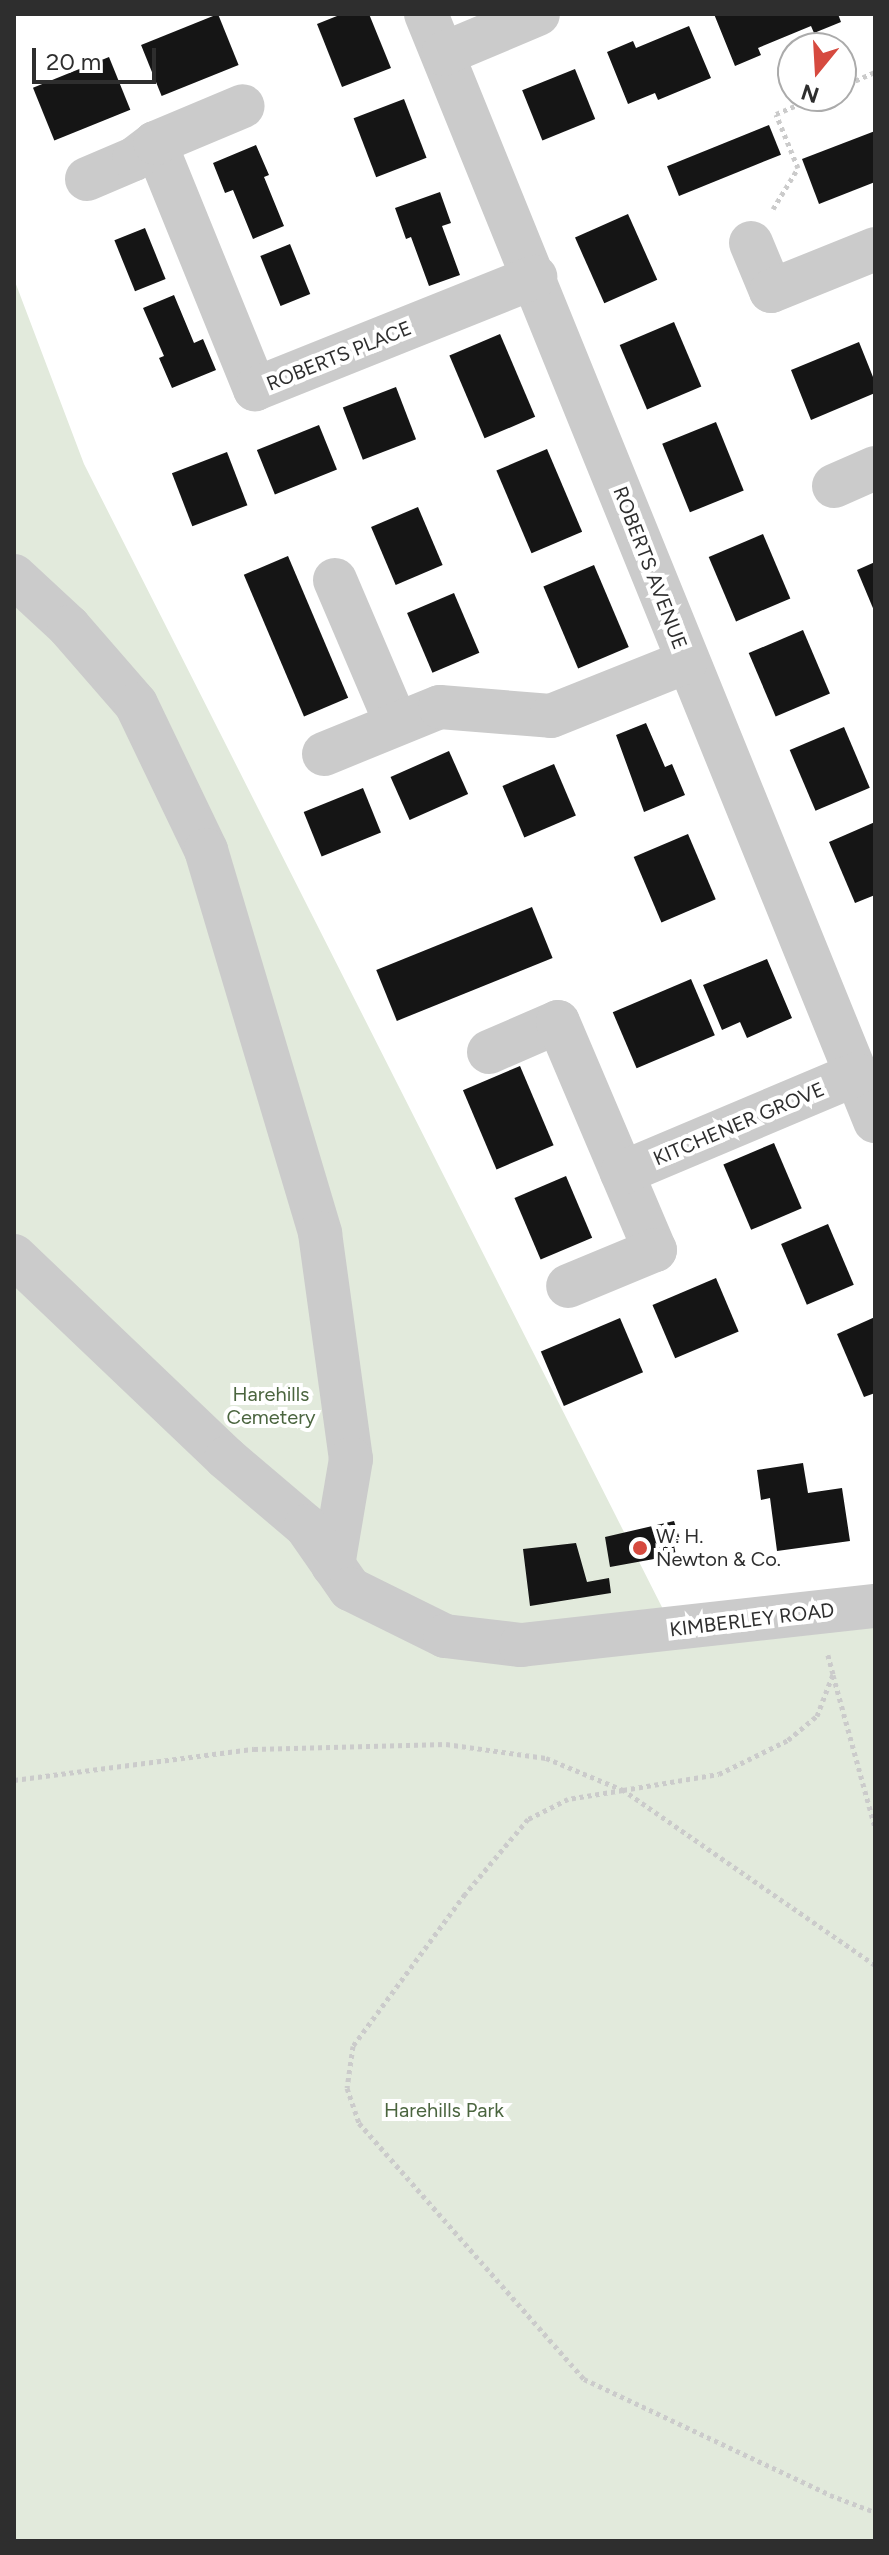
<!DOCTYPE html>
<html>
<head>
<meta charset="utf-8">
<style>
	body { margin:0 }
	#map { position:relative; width:889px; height:2555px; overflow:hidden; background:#fff; font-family:Figtree,sans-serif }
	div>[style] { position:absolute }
	.green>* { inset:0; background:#e2eadc }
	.building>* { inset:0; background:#151515; transform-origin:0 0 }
	.path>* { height:5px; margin-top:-2.5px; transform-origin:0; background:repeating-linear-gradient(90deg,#cbcbcb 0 4px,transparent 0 8px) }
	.minor>* { height:44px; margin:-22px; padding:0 22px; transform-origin:22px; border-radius:22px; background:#cbcbcb }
	.dots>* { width:22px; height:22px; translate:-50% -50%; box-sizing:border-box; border:4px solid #fff; border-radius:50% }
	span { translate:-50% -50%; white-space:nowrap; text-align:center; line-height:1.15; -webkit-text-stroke:8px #fff; paint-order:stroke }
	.street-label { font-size:20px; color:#2e2e2e }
	.park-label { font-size:20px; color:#4b653f }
	.poi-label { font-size:20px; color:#2e2e2e }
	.left { translate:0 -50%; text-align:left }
	.frame { position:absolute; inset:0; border:16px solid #2e2e2e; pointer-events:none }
	.north { position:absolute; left:777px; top:32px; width:80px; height:80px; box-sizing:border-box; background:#fff; border:2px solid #ababab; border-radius:50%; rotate:198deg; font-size:22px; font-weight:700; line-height:32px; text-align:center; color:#2e2e2e }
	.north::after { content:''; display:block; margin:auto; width:28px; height:36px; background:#d64a3f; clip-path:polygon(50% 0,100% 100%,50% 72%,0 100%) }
	.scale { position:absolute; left:32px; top:48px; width:124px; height:36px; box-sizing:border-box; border:4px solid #2e2e2e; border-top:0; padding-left:10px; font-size:24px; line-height:28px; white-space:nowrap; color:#2e2e2e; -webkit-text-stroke:6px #fff; paint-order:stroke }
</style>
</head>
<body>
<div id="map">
	<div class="green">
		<div style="clip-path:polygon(14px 279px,84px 464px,670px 1623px,875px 1606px,875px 2541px,14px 2541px)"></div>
	</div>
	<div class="building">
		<div style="left:218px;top:14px;width:55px;height:83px;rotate:68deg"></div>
		<div style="clip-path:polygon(342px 14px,369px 14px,391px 68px,342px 87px,317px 24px)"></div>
		<div style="clip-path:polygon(714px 14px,838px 14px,841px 22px,814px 33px,811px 26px,758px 48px,761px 55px,735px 66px)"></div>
		<div style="clip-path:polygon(689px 26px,711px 78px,658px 100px,655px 93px,628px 104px,607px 52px,633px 41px,636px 48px)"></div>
		<div style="left:109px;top:57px;width:57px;height:82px;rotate:68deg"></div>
		<div style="left:575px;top:69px;width:54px;height:57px;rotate:68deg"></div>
		<div style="left:404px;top:99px;width:63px;height:54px;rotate:69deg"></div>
		<div style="left:769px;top:125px;width:32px;height:110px;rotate:68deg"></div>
		<div style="clip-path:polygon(875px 131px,875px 182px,819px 204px,802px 159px)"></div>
		<div style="clip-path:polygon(256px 145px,269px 175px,264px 177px,284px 226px,253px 239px,233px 190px,225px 193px,213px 163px)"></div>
		<div style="clip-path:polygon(440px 192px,451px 223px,442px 226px,460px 275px,429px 286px,411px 237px,406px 239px,395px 208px)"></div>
		<div style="left:628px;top:214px;width:72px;height:58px;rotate:66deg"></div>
		<div style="left:145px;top:228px;width:55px;height:33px;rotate:68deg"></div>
		<div style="left:290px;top:244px;width:54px;height:32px;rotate:68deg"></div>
		<div style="clip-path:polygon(174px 295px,194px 343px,203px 339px,216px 370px,172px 388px,159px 358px,164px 356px,143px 308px)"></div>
		<div style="left:674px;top:322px;width:70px;height:59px;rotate:67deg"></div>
		<div style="left:500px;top:334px;width:90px;height:55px;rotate:67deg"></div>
		<div style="clip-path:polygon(859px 342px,875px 382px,875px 393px,811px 420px,791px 370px)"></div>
		<div style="left:396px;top:387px;width:56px;height:57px;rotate:69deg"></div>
		<div style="left:716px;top:422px;width:74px;height:58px;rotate:68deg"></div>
		<div style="left:319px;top:425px;width:48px;height:67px;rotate:68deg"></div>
		<div style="left:547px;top:449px;width:90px;height:55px;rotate:67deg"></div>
		<div style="left:227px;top:452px;width:57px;height:59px;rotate:69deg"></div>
		<div style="left:418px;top:507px;width:63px;height:51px;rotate:67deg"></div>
		<div style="left:763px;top:534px;width:70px;height:59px;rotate:67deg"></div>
		<div style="left:288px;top:556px;width:154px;height:48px;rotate:67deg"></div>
		<div style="clip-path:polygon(875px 562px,875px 613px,857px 570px)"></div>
		<div style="left:594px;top:565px;width:89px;height:55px;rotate:67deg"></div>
		<div style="left:454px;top:593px;width:65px;height:51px;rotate:67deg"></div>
		<div style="left:803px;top:630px;width:69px;height:59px;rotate:67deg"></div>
		<div style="clip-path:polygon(646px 723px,665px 767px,672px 764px,685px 795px,644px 812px,616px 735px)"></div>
		<div style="left:844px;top:727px;width:66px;height:59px;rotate:67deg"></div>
		<div style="left:449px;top:751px;width:47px;height:64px;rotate:66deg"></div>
		<div style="left:554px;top:764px;width:56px;height:56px;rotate:67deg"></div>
		<div style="left:363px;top:788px;width:48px;height:64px;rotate:68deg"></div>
		<div style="clip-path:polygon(875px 822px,875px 895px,855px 903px,829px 842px)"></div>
		<div style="left:688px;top:834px;width:71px;height:59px;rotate:67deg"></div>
		<div style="left:532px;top:907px;width:55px;height:168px;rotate:68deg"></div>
		<div style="clip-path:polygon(767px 959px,792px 1018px,747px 1038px,740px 1022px,722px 1030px,703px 985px)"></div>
		<div style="left:691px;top:979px;width:61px;height:85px;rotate:67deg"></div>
		<div style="left:520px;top:1066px;width:86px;height:62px;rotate:67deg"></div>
		<div style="left:774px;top:1143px;width:71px;height:55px;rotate:67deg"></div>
		<div style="left:566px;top:1176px;width:67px;height:56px;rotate:67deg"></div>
		<div style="left:828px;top:1224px;width:66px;height:51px;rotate:67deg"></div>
		<div style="left:716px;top:1278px;width:58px;height:69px;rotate:67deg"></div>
		<div style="clip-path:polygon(875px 1317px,875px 1393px,864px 1397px,837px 1334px)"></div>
		<div style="left:620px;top:1318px;width:59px;height:86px;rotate:67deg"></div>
		<div style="clip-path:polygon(803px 1463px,808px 1493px,842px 1488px,850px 1541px,777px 1551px,770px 1498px,761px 1500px,757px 1470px)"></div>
		<div style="clip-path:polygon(674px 1521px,680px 1539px,673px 1541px,676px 1555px,610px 1567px,605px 1537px)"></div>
		<div style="clip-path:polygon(576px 1543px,587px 1582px,609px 1578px,611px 1593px,530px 1606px,523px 1549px)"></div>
	</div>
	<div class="path">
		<div style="left:841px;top:87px;width:37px;rotate:-24deg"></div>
		<div style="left:773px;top:209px;width:48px;rotate:-58.6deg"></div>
		<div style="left:798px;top:168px;width:58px;rotate:-112.2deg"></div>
		<div style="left:776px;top:114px;width:46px;rotate:-23.2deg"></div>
		<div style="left:833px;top:1675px;width:159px;rotate:74.6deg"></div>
		<div style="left:14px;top:1780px;width:242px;rotate:-7.4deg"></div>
		<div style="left:254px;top:1749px;width:192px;rotate:-1.5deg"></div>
		<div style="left:446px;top:1744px;width:101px;rotate:8deg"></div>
		<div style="left:546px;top:1758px;width:83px;rotate:22.6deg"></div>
		<div style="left:623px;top:1790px;width:97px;rotate:-9.5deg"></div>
		<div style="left:719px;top:1774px;width:77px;rotate:-26.2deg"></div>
		<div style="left:788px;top:1740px;width:38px;rotate:-40deg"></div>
		<div style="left:817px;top:1716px;width:45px;rotate:-69.1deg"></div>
		<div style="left:833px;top:1674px;width:20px;rotate:-105deg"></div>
		<div style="left:875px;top:1965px;width:307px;rotate:-145.2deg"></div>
		<div style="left:623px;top:1790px;width:56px;rotate:170.7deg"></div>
		<div style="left:568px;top:1799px;width:45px;rotate:153.4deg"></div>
		<div style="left:528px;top:1819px;width:98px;rotate:130deg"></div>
		<div style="left:465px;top:1894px;width:189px;rotate:126.4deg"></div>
		<div style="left:353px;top:2046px;width:42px;rotate:98.1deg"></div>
		<div style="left:347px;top:2088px;width:37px;rotate:71deg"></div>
		<div style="left:359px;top:2123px;width:341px;rotate:48.7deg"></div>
		<div style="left:584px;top:2379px;width:272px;rotate:25.2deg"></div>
		<div style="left:830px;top:2495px;width:48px;rotate:20.7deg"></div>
	</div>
	<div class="minor">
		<div style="left:426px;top:14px;width:1195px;rotate:67.92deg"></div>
		<div style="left:443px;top:54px;width:103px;rotate:-22.8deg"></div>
		<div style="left:155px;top:143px;width:266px;rotate:67.9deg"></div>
		<div style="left:255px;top:389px;width:302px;rotate:-21.8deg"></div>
		<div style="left:87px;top:179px;width:51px;rotate:-23.1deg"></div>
		<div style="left:134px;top:159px;width:26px;rotate:-37deg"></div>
		<div style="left:155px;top:143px;width:95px;rotate:-22.8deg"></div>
		<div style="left:751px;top:243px;width:52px;rotate:67.4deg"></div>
		<div style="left:771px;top:291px;width:112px;rotate:-22deg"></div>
		<div style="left:834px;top:486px;width:45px;rotate:-23.7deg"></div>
		<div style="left:14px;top:576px;width:75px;rotate:42.8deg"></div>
		<div style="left:69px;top:627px;width:102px;rotate:49deg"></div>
		<div style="left:136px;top:704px;width:162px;rotate:64.4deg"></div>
		<div style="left:206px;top:850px;width:400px;rotate:73.4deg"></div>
		<div style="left:320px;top:1233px;width:228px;rotate:82.2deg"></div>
		<div style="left:351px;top:1459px;width:108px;rotate:99.6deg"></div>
		<div style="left:335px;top:580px;width:155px;rotate:66.9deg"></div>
		<div style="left:324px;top:754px;width:125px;rotate:-22.1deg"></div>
		<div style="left:440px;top:707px;width:111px;rotate:4.6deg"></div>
		<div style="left:551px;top:716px;width:145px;rotate:-21.8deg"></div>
		<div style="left:489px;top:1052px;width:75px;rotate:-23.5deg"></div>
		<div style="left:558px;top:1022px;width:248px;rotate:67deg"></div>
		<div style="left:655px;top:1250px;width:94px;rotate:157.5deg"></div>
		<div style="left:622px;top:1173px;width:254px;rotate:-22.9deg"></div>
		<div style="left:14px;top:1256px;width:293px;rotate:43.6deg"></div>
		<div style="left:226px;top:1458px;width:105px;rotate:40.4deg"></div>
		<div style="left:306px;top:1526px;width:77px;rotate:55.1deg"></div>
		<div style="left:350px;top:1589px;width:106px;rotate:26.3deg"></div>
		<div style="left:445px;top:1636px;width:77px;rotate:6.8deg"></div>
		<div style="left:521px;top:1645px;width:356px;rotate:-6.3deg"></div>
	</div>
	<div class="dots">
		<div style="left:640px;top:1548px;background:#d64a3f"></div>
	</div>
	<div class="street-label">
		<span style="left:339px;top:356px;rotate:-22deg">ROBERTS PLACE</span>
		<span style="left:650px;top:568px;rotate:69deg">ROBERTS AVENUE</span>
		<span style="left:739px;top:1124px;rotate:-23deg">KITCHENER GROVE</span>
		<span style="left:752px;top:1620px;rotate:-7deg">KIMBERLEY ROAD</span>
	</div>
	<div class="park-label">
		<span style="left:271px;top:1406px">Harehills<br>Cemetery</span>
		<span style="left:444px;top:2110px">Harehills Park</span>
	</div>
	<div class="poi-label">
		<span class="left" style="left:656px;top:1548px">W. H.<br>Newton &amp; Co.</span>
	</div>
	<div class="frame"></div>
	<div class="north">N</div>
	<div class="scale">20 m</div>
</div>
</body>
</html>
